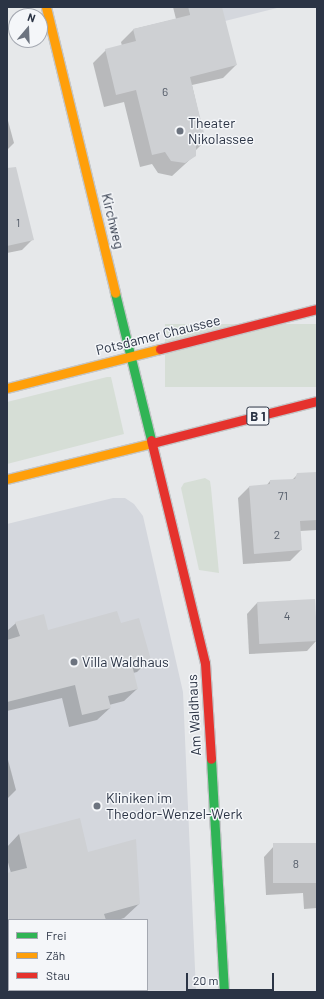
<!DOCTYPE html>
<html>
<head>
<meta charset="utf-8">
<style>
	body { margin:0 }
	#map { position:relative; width:324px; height:999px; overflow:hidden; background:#e6e8ea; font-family:Barlow,sans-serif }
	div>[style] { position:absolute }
	.built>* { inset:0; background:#d4d7dd }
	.green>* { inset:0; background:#d6ded6; transform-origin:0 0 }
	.shadow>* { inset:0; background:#0003 }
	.building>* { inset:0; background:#ced0d3; transform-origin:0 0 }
	.roads { filter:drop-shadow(1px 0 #c4c6c8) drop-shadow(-1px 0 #c4c6c8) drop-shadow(0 1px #c4c6c8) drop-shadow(0 -1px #c4c6c8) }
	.fast>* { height:9px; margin:-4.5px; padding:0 4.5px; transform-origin:4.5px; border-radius:4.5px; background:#30b455 }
	.slow>* { height:9px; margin:-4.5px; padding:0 4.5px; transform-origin:4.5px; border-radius:4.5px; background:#ff9f0a }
	.jam>* { height:9px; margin:-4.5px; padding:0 4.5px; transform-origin:4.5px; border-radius:4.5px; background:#e5322d }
	.dots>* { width:11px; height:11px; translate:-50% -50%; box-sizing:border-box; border:2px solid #f4f6f9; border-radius:50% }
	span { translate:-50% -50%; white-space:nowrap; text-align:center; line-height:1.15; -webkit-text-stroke:3px #f4f6f9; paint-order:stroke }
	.number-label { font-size:12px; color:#545c69 }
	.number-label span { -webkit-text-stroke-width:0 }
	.shield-label span { padding:1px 3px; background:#f4f6f9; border:1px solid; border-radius:3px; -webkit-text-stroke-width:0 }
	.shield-label { font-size:13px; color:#2b3445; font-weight:700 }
	.poi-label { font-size:14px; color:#2b3445 }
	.left { translate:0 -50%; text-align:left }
	.street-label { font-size:14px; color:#2b3445 }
	.frame { position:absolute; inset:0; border:8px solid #2b3445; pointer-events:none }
	.legend { position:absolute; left:8px; top:919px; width:140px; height:72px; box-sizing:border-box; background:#f4f6f9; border:1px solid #a4a8b1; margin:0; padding:5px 7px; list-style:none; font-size:12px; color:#2b3445 }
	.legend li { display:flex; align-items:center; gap:8px; height:20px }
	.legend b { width:20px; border:1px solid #a4a8b1 }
	.north { position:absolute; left:8px; top:8px; width:40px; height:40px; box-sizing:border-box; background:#f4f6f9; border:1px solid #a4a8b1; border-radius:50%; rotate:19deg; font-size:11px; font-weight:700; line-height:16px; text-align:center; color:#2b3445 }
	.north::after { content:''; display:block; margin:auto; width:14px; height:18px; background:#6c737f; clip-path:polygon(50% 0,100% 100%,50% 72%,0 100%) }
	.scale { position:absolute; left:186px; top:973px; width:88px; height:18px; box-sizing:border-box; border:2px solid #2b3445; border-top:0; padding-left:5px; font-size:12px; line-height:14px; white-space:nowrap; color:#2b3445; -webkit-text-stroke:3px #f4f6f9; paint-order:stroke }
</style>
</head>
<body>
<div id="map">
	<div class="built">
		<div style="clip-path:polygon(188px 7px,281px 7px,193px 29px)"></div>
		<div style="clip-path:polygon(evenodd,113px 498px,125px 498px,134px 504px,143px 516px,183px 692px,196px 992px,7px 992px,7px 524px,113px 498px,9px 920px,147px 920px,147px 990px,9px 990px,9px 920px)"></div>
	</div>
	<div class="green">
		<div style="left:317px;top:324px;width:63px;height:152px;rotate:90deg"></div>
		<div style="clip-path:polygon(107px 377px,111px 377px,124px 434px,7px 464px,7px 402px)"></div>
		<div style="clip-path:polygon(205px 478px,210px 481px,211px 488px,219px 573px,199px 570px,181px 488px,184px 483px)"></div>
	</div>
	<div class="shadow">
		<div style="clip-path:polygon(173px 7px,221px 7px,236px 65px,223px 78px,192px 85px,205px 141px,195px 151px,195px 155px,172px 176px,158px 173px,152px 164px,140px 167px,124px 102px,104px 107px,93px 63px,106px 50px,122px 46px,121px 42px,134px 29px,176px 19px)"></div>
		<div style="clip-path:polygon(7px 117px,14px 143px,7px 150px)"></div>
		<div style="clip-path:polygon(7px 206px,33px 239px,22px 250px,7px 253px)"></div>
		<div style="clip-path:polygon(317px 473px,317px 530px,300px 531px,301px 550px,290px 561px,243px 564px,238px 498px,249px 487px,266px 486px,270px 481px,292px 480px,298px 474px)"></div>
		<div style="clip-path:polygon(314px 600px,317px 640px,307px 651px,249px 654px,247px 614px,257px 603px)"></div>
		<div style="clip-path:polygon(16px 623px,47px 631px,120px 624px,150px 659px,137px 672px,133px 673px,137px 689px,124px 701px,109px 705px,110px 708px,97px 720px,69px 727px,62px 698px,7px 711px,7px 631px)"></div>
		<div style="clip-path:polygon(7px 756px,16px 790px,7px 799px)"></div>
		<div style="clip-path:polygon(19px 834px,87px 854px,139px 904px,124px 918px,118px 920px,9px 920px,9px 990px,123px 990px,123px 992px,7px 992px,7px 874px,11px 873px,7px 859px,7px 847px)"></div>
		<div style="clip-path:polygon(317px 844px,317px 908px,304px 909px,303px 893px,266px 895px,264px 857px,274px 846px)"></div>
	</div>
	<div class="building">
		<div style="clip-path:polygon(188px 7px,222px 7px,237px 65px,190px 77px,206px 141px,196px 144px,196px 156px,185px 163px,171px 161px,165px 152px,152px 155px,136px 90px,116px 95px,105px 49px,136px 41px,133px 29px,190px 15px)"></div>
		<div style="clip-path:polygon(16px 167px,34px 240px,7px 246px,7px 168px)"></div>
		<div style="clip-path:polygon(317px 472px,317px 520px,300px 521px,302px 550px,254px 554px,249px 486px,270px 484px,270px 480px,295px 479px,297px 473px)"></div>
		<div style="left:315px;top:599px;width:42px;height:58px;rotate:87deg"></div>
		<div style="clip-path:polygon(117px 611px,121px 623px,139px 618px,151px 660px,132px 665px,138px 689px,108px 696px,111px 708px,82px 715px,75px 685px,7px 702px,7px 640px,20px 636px,15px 622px,44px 614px,48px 630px)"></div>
		<div style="clip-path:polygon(80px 818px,88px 852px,136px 839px,140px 904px,104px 914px,106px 920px,7px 920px,7px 873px,27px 868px,19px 834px)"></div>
		<div style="left:317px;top:843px;width:40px;height:44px;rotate:90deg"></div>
	</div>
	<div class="roads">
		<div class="fast">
			<div style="left:115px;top:293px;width:151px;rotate:76.2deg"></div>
			<div style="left:211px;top:759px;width:233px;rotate:86.8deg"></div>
		</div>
		<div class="slow">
			<div style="left:46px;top:7px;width:294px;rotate:76.4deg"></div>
			<div style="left:7px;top:388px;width:158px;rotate:-14.3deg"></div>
			<div style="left:7px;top:479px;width:154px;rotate:-13.9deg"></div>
		</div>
		<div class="jam">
			<div style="left:160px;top:349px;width:162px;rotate:-14.3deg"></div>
			<div style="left:151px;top:440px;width:229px;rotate:76.4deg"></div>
			<div style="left:205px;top:663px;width:96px;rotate:86.4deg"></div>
			<div style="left:156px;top:442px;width:166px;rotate:-14.3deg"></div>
		</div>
	</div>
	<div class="dots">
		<div style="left:180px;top:131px;background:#6c737f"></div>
		<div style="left:74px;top:662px;background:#6c737f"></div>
		<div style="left:97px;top:806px;background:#6c737f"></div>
	</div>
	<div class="number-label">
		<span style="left:165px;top:92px">6</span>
		<span style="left:18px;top:223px">1</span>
		<span style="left:283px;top:496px">71</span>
		<span style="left:277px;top:535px">2</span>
		<span style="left:287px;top:616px">4</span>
		<span style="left:296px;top:864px">8</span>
	</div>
	<div class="shield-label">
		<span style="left:258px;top:416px">B 1</span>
	</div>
	<div class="poi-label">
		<span class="left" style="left:188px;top:131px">Theater<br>Nikolassee</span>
		<span class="left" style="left:82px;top:662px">Villa Waldhaus</span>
		<span class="left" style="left:106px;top:806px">Kliniken im<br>Theodor-Wenzel-Werk</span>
	</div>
	<div class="street-label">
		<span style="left:113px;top:221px;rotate:76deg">Kirchweg</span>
		<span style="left:158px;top:335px;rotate:-14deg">Potsdamer Chaussee</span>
		<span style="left:194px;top:715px;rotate:-93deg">Am Waldhaus</span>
	</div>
	<div class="frame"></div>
	<ul class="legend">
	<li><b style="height:5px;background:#30b455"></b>Frei</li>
	<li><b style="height:5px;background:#ff9f0a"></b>Zäh</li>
	<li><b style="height:5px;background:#e5322d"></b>Stau</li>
	</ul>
	<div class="north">N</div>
	<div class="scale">20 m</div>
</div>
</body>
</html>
